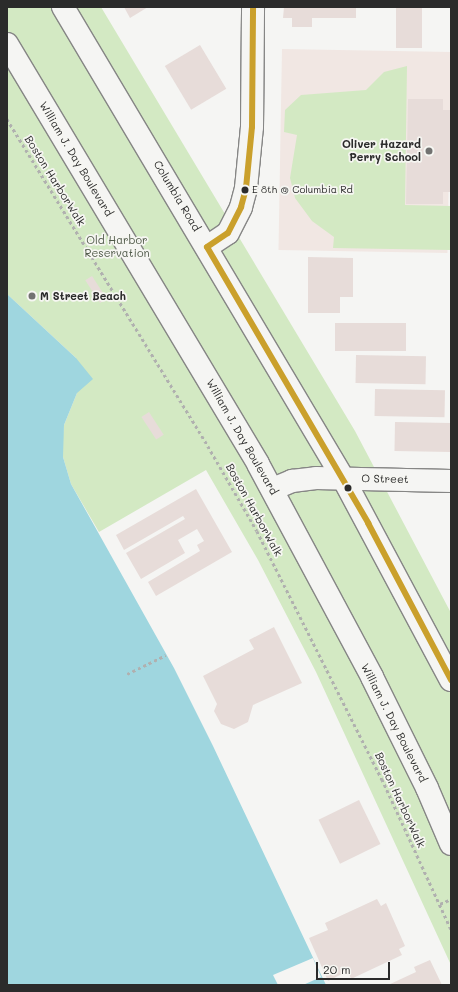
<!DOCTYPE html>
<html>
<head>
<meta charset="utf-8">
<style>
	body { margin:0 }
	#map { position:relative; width:458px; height:992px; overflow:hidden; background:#f5f5f3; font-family:Mali,sans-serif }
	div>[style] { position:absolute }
	.built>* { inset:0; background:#f1e7e3; transform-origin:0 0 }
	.green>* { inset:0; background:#d3e9c3 }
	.water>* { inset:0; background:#9fd6df }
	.pier>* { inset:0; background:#f5f5f3 }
	.building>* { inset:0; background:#e7dcd9; transform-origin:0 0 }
	.path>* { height:2.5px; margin-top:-1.25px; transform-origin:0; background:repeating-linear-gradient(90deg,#b0b0af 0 3px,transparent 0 6px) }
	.roads { filter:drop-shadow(1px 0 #868685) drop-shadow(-1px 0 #868685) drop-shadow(0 1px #868685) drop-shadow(0 -1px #868685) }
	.minor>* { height:22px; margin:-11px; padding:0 11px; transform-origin:11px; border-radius:11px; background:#f5f5f3 }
	.secondary>* { height:22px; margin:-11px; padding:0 11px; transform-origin:11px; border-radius:11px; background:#f5f5f3 }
	.bus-1>* { height:6px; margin:-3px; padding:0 3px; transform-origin:3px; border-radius:3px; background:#caa02c }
	.dots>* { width:11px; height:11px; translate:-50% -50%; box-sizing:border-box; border:2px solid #f6f6f2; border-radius:50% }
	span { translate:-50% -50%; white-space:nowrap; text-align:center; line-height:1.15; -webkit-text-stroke:3.5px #f6f6f2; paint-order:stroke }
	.bus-label { font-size:10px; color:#2b2b2b }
	.left { translate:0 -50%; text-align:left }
	.poi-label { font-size:11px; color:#2b2b2b; font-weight:700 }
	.right { translate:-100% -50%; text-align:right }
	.street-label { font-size:11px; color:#2b2b2b }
	.park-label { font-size:11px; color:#4e5847 }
	.frame { position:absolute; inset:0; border:8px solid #2b2b2b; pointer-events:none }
	.scale { position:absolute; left:316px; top:962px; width:74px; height:18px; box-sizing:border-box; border:2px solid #2b2b2b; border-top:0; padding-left:5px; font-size:12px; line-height:14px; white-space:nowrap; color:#2b2b2b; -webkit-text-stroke:3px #f6f6f2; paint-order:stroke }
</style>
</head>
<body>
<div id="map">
	<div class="built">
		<div style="left:282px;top:49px;width:169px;height:201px;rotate:1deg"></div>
	</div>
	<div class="green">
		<div style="clip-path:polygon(7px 7px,101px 7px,355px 431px,451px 613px,451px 965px,316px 672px,258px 560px,206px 470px,99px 532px,71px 484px,63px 457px,62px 443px,64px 425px,77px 393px,76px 358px,7px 294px)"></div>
		<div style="clip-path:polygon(407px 66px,405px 205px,451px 206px,451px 250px,333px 248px,334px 237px,312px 221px,295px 198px,290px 178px,297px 135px,284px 132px,285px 110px,301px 95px,366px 90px,384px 72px)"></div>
	</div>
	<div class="water">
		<div style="clip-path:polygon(7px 294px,76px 358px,93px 379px,77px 393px,64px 425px,63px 457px,71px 484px,174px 668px,213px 746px,326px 985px,7px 985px)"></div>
	</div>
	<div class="pier">
		<div style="clip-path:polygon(313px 958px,321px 977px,303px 985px,278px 985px,273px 975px)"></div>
	</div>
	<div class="building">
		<div style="clip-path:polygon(124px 7px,148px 7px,130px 18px)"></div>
		<div style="clip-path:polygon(284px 7px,356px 7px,356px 18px,312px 18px,312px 27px,292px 27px,292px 18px,283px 18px)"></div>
		<div style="left:396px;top:7px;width:26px;height:41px"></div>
		<div style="left:200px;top:45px;width:51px;height:41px;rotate:59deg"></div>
		<div style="clip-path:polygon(408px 99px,443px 99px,443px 110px,451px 110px,451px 192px,443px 192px,443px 204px,406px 204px)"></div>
		<div style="clip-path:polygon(308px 257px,353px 258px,353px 297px,340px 297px,340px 313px,308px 313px)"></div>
		<div style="left:92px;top:276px;width:27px;height:8px;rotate:57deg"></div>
		<div style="left:335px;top:323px;width:71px;height:28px"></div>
		<div style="left:356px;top:355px;width:70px;height:28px;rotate:1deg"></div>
		<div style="left:375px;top:389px;width:70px;height:27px;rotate:1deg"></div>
		<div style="left:149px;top:412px;width:27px;height:9px;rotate:57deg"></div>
		<div style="left:395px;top:422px;width:56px;height:29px;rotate:1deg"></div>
		<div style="clip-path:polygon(196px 489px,232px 552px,156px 596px,148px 582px,200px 551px,197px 545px,204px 541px,197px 529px,178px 540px,185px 553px,141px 579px,126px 553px,185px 519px,183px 516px,124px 550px,116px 535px)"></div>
		<div style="clip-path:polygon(274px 627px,302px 683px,253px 705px,248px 722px,234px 729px,221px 724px,214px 711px,217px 704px,203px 676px,254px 649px,249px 640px)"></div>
		<div style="left:359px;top:800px;width:49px;height:45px;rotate:64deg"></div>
		<div style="clip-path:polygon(377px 899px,381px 906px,386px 903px,405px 946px,399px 949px,402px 955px,351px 979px,348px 971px,328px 981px,309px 938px,328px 930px,325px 923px)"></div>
		<div style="clip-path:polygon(430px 960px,442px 985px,388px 985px,416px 972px,414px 967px)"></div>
	</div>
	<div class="path">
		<div style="left:7px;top:119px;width:384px;rotate:58.4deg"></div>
		<div style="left:208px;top:446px;width:98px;rotate:60deg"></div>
		<div style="left:257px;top:531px;width:278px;rotate:63.3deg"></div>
		<div style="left:382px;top:779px;width:165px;rotate:65.3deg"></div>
		<div style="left:127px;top:674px;width:43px;rotate:-26deg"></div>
		<div style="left:440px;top:904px;width:12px;rotate:-24deg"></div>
	</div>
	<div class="roads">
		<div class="minor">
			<div style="left:207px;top:247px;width:25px;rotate:-34deg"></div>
			<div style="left:228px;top:233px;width:29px;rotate:-63deg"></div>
			<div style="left:241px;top:207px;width:20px;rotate:-75deg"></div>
			<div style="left:246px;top:188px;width:61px;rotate:-84.4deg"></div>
			<div style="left:252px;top:127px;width:120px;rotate:-89.5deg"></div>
			<div style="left:273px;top:489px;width:21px;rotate:-23deg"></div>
			<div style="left:292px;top:481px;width:24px;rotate:-7deg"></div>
			<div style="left:316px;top:478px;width:135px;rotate:1.3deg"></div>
		</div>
		<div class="secondary">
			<div style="left:63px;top:7px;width:548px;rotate:59.27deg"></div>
			<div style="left:343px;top:478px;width:229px;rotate:61.9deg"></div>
			<div style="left:7px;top:44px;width:489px;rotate:59.1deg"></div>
			<div style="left:258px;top:464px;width:242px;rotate:61.8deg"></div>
			<div style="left:372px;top:677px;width:124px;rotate:63.6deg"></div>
			<div style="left:427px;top:788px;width:61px;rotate:66.8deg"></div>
		</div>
	</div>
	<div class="bus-1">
		<div style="left:207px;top:247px;width:320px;rotate:59.7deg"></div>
		<div style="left:368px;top:523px;width:178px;rotate:62.1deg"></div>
		<div style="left:207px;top:247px;width:25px;rotate:-34deg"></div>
		<div style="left:228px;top:233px;width:29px;rotate:-63deg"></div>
		<div style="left:241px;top:207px;width:20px;rotate:-75deg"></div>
		<div style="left:246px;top:188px;width:61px;rotate:-84.4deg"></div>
		<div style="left:252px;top:127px;width:120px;rotate:-89.5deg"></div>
	</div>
	<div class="dots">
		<div style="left:429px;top:151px;background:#727271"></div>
		<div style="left:245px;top:190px;background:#2b2b2b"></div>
		<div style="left:32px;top:296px;background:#727271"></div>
		<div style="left:348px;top:488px;background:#2b2b2b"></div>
	</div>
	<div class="bus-label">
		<span class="left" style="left:252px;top:190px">E 8th @ Columbia Rd</span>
	</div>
	<div class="poi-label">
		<span class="right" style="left:421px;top:151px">Oliver Hazard<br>Perry School</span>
		<span class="left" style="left:40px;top:296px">M Street Beach</span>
	</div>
	<div class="street-label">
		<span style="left:76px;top:159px;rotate:59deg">William J. Day Boulevard</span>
		<span style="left:55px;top:181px;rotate:58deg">Boston HarborWalk</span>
		<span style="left:177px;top:196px;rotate:59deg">Columbia Road</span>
		<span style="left:242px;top:437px;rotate:60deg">William J. Day Boulevard</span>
		<span style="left:385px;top:479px;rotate:1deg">O Street</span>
		<span style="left:254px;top:510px;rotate:61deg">Boston HarborWalk</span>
		<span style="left:394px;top:723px;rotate:63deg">William J. Day Boulevard</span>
		<span style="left:400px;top:800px;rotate:65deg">Boston HarborWalk</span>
	</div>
	<div class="park-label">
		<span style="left:117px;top:247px">Old Harbor<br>Reservation</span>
	</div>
	<div class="frame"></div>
	<div class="scale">20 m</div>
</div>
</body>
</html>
